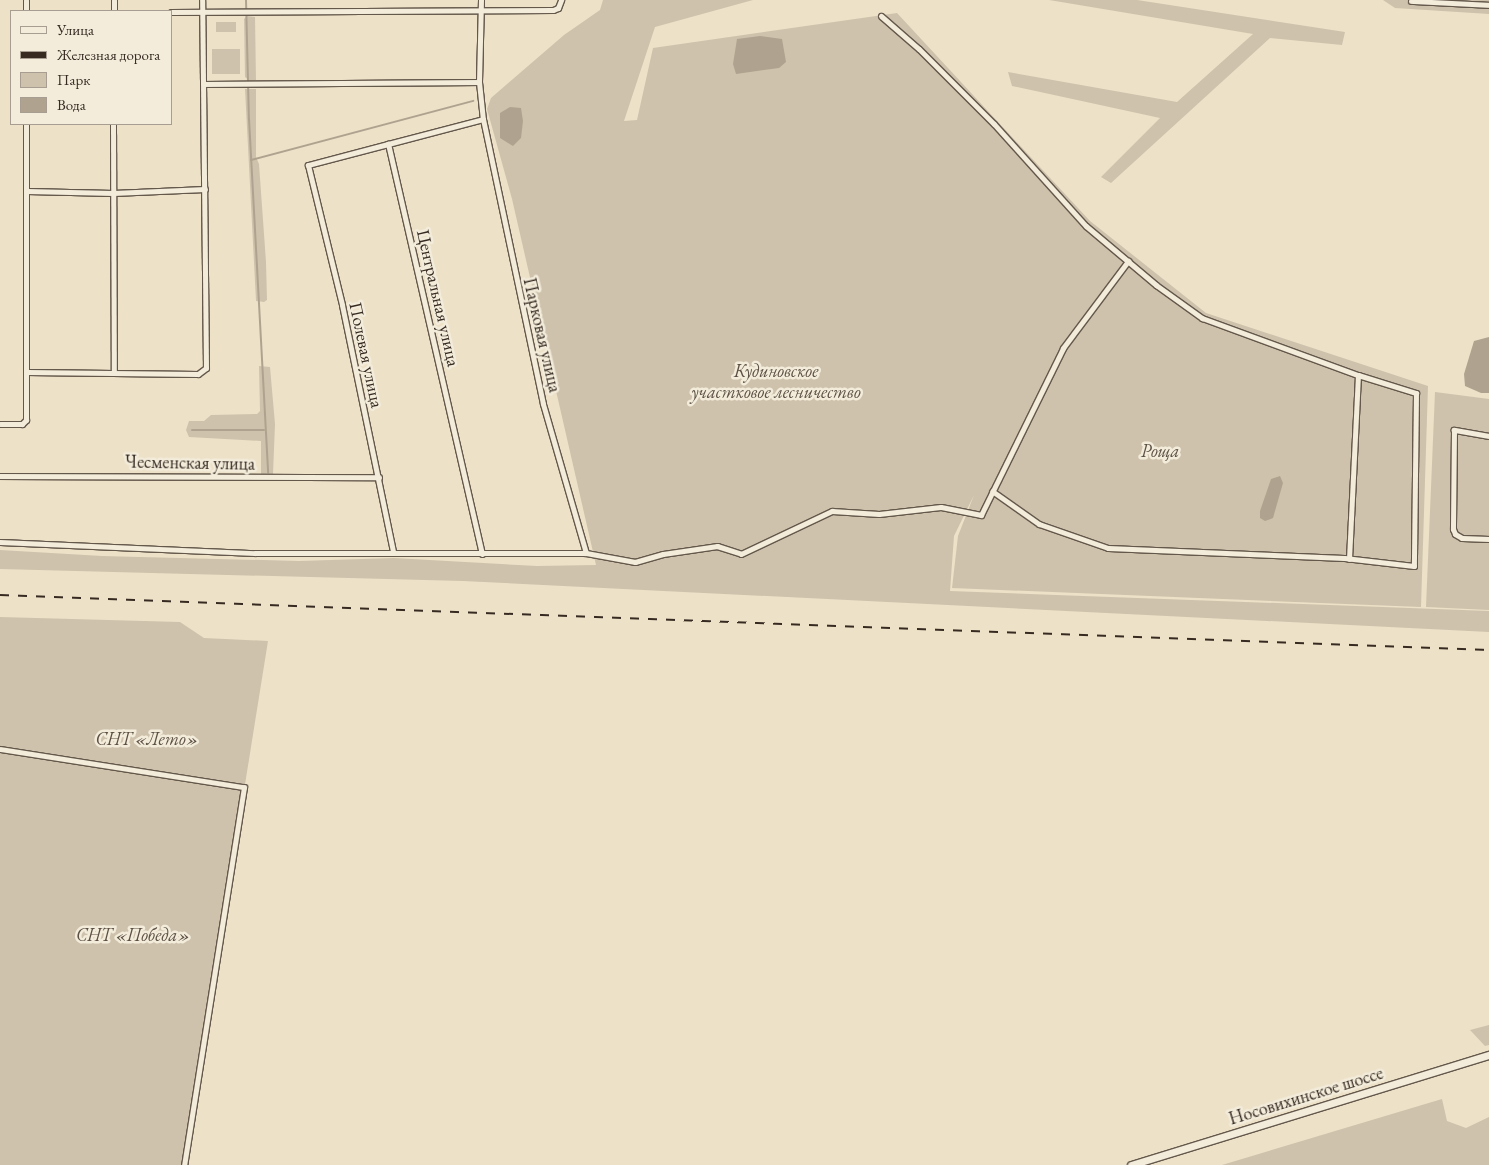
<!DOCTYPE html>
<html>
<head>
<meta charset="utf-8">
<style>
	body { margin:0 }
	#map { position:relative; width:1489px; height:1165px; overflow:hidden; background:#ede1c8; font-family:"EB Garamond",serif }
	div>[style] { position:absolute }
	.green>* { inset:0; background:#cec2ac; transform-origin:0 0 }
	.water>* { inset:0; background:#afa38f }
	.stream>* { height:2px; margin:-1px; padding:0 1px; transform-origin:1px; border-radius:1px; background:#afa38f }
	.roads { filter:drop-shadow(1px 0 #64584b) drop-shadow(-1px 0 #64584b) drop-shadow(0 1px #64584b) drop-shadow(0 -1px #64584b) }
	.street>* { height:5px; margin:-2.5px; padding:0 2.5px; transform-origin:2.5px; border-radius:2.5px; background:#f3ecdb }
	.secondary>* { height:7px; margin:-3.5px; padding:0 3.5px; transform-origin:3.5px; border-radius:3.5px; background:#f3ecdb }
	.rail>* { height:2px; margin-top:-1px; transform-origin:0; background:repeating-linear-gradient(90deg,#362a21 0 9px,transparent 0 18px) }
	span { translate:-50% -50%; white-space:nowrap; text-align:center; line-height:1.15; -webkit-text-stroke:5px #f3ecdb; paint-order:stroke }
	.street-label { font-size:18px; color:#362a21 }
	.park-label { font-size:18px; color:#5c5044; font-style:italic }
	.legend { position:absolute; left:10px; top:10px; width:162px; height:115px; box-sizing:border-box; background:#f3ecdb; border:1px solid #a79e91; margin:0; padding:6px 9px; list-style:none; font-size:15px; color:#362a21 }
	.legend li { display:flex; align-items:center; gap:10px; height:25px }
	.legend b { width:25px; border:1px solid #a79e91 }
</style>
</head>
<body>
<div id="map">
	<div class="green">
		<div style="clip-path:polygon(603px 0,753px 0,655px 27px,624px 121px,637px 120px,653px 48px,897px 13px,1090px 221px,1206px 313px,1428px 386px,1421px 607px,952px 588px,958px 536px,974px 495px,954px 536px,950px 591px,1489px 611px,1489px 632px,463px 581px,0 569px,0 550px,102px 556px,299px 561px,394px 558px,537px 566px,596px 565px,512px 199px,487px 109px,491px 98px,564px 35px,600px 10px)"></div>
		<div style="clip-path:polygon(1049px 0,1137px 0,1345px 32px,1342px 45px,1270px 38px,1111px 183px,1101px 177px,1160px 118px,1012px 86px,1008px 72px,1177px 102px,1253px 34px)"></div>
		<div style="clip-path:polygon(1383px 0,1489px 0,1489px 14px,1395px 8px)"></div>
		<div style="clip-path:polygon(247px 16px,255px 17px,256px 80px,250px 81px,245px 77px,244px 19px)"></div>
		<div style="left:216px;top:22px;width:20px;height:10px"></div>
		<div style="left:212px;top:49px;width:28px;height:25px"></div>
		<div style="clip-path:polygon(245px 89px,256px 89px,256px 157px,259px 164px,266px 262px,267px 300px,264px 302px,256px 301px)"></div>
		<div style="clip-path:polygon(259px 366px,270px 367px,275px 424px,273px 474px,261px 475px,261px 441px,189px 437px,186px 430px,189px 421px,204px 421px,211px 415px,257px 414px,260px 411px)"></div>
		<div style="clip-path:polygon(1435px 392px,1489px 399px,1489px 610px,1426px 607px)"></div>
		<div style="clip-path:polygon(0 617px,180px 622px,204px 638px,268px 641px,184px 1165px,0 1165px)"></div>
		<div style="clip-path:polygon(1489px 1025px,1489px 1045px,1485px 1046px,1470px 1030px)"></div>
		<div style="clip-path:polygon(1442px 1099px,1447px 1121px,1466px 1128px,1489px 1117px,1489px 1165px,1222px 1165px)"></div>
	</div>
	<div class="water">
		<div style="clip-path:polygon(760px 36px,782px 39px,786px 62px,779px 68px,736px 74px,733px 64px,737px 39px)"></div>
		<div style="clip-path:polygon(510px 107px,521px 108px,523px 121px,521px 138px,513px 146px,500px 138px,500px 113px)"></div>
		<div style="clip-path:polygon(1489px 337px,1489px 393px,1481px 393px,1465px 386px,1464px 374px,1474px 341px)"></div>
		<div style="clip-path:polygon(1280px 476px,1283px 483px,1273px 518px,1265px 521px,1260px 518px,1260px 511px,1271px 479px)"></div>
	</div>
	<div class="stream">
		<div style="left:246px;top:0;width:119px;rotate:88.6deg"></div>
		<div style="left:249px;top:119px;width:354px;rotate:86.9deg"></div>
		<div style="left:251px;top:160px;width:230px;rotate:-14.9deg"></div>
		<div style="left:192px;top:430px;width:72px"></div>
	</div>
	<div class="roads">
		<div class="street">
			<div style="left:26px;top:0;width:11px;rotate:90deg"></div>
			<div style="left:114px;top:0;width:11px;rotate:90deg"></div>
			<div style="left:481px;top:0;width:82px;rotate:91.4deg"></div>
			<div style="left:479px;top:82px;width:37px;rotate:84deg"></div>
			<div style="left:483px;top:119px;width:291px;rotate:78.1deg"></div>
			<div style="left:543px;top:404px;width:155px;rotate:73.9deg"></div>
			<div style="left:1411px;top:1px;width:78px;rotate:2.9deg"></div>
			<div style="left:171px;top:12px;width:382px;rotate:-0.3deg"></div>
			<div style="left:553px;top:10px;width:5px;rotate:-22deg"></div>
			<div style="left:558px;top:8px;width:9px;rotate:-69deg"></div>
			<div style="left:881px;top:16px;width:50px;rotate:41deg"></div>
			<div style="left:919px;top:49px;width:106px;rotate:45deg"></div>
			<div style="left:994px;top:124px;width:137px;rotate:48deg"></div>
			<div style="left:1086px;top:226px;width:92px;rotate:40.1deg"></div>
			<div style="left:1156px;top:285px;width:57px;rotate:35.7deg"></div>
			<div style="left:1202px;top:318px;width:166px;rotate:20.1deg"></div>
			<div style="left:1358px;top:375px;width:61px;rotate:17.2deg"></div>
			<div style="left:1416px;top:393px;width:173px;rotate:90.7deg"></div>
			<div style="left:1414px;top:566px;width:70px;rotate:-173.5deg"></div>
			<div style="left:1344px;top:558px;width:236px;rotate:-177.6deg"></div>
			<div style="left:1108px;top:548px;width:73px;rotate:-160.8deg"></div>
			<div style="left:1039px;top:524px;width:57px;rotate:-144.9deg"></div>
			<div style="left:205px;top:84px;width:274px;rotate:-0.4deg"></div>
			<div style="left:113px;top:124px;width:248px;rotate:89.8deg"></div>
			<div style="left:388px;top:144px;width:83px;rotate:165.3deg"></div>
			<div style="left:308px;top:165px;width:144px;rotate:76.3deg"></div>
			<div style="left:342px;top:305px;width:252px;rotate:78.3deg"></div>
			<div style="left:27px;top:191px;width:86px;rotate:1.3deg"></div>
			<div style="left:113px;top:193px;width:92px;rotate:-2.5deg"></div>
			<div style="left:27px;top:372px;width:171px;rotate:0.7deg"></div>
			<div style="left:198px;top:374px;width:10px;rotate:-37deg"></div>
			<div style="left:206px;top:368px;width:368px;rotate:-90.6deg"></div>
			<div style="left:0;top:424px;width:22px"></div>
			<div style="left:22px;top:424px;width:6px;rotate:-45deg"></div>
			<div style="left:26px;top:420px;width:296px;rotate:-90deg"></div>
			<div style="left:1489px;top:436px;width:36px;rotate:-170deg"></div>
			<div style="left:1454px;top:430px;width:99px;rotate:90.6deg"></div>
			<div style="left:1453px;top:529px;width:5px;rotate:68deg"></div>
			<div style="left:1455px;top:534px;width:8px;rotate:30deg"></div>
			<div style="left:1462px;top:538px;width:27px;rotate:2deg"></div>
			<div style="left:0;top:476px;width:379px;rotate:0.2deg"></div>
			<div style="left:0;top:542px;width:255px;rotate:2.5deg"></div>
			<div style="left:255px;top:553px;width:331px"></div>
			<div style="left:586px;top:553px;width:50px;rotate:10.4deg"></div>
			<div style="left:635px;top:562px;width:29px;rotate:-16deg"></div>
			<div style="left:663px;top:554px;width:55px;rotate:-8.4deg"></div>
			<div style="left:717px;top:546px;width:25px;rotate:18deg"></div>
			<div style="left:741px;top:554px;width:101px;rotate:-25.3deg"></div>
			<div style="left:832px;top:511px;width:47px;rotate:3.7deg"></div>
			<div style="left:879px;top:514px;width:62px;rotate:-6.4deg"></div>
			<div style="left:941px;top:507px;width:41px;rotate:11.3deg"></div>
			<div style="left:981px;top:515px;width:186px;rotate:-63.8deg"></div>
			<div style="left:1063px;top:348px;width:109px;rotate:-53.2deg"></div>
			<div style="left:482px;top:554px;width:421px;rotate:-102.9deg"></div>
			<div style="left:388px;top:144px;width:98px;rotate:-14.7deg"></div>
			<div style="left:1349px;top:559px;width:184px;rotate:-87.2deg"></div>
			<div style="left:0;top:749px;width:247px;rotate:8.9deg"></div>
			<div style="left:244px;top:787px;width:383px;rotate:99deg"></div>
		</div>
		<div class="secondary">
			<div style="left:1131px;top:1165px;width:375px;rotate:-17.1deg"></div>
		</div>
	</div>
	<div class="rail">
		<div style="left:0;top:595px;width:1490px;rotate:2.12deg"></div>
	</div>
	<div class="street-label">
		<span style="left:438px;top:298px;rotate:77deg">Центральная улица</span>
		<span style="left:542px;top:335px;rotate:77deg">Парковая улица</span>
		<span style="left:366px;top:355px;rotate:78deg">Полевая улица</span>
		<span style="left:190px;top:463px;rotate:1deg">Чесменская улица</span>
		<span style="left:1306px;top:1096px;rotate:-17deg">Носовихинское шоссе</span>
	</div>
	<div class="park-label">
		<span style="left:776px;top:382px">Кудиновское<br>участковое лесничество</span>
		<span style="left:1160px;top:451px">Роща</span>
		<span style="left:147px;top:739px">СНТ «Лето»</span>
		<span style="left:133px;top:935px">СНТ «Победа»</span>
	</div>
	<ul class="legend">
	<li><b style="height:6px;background:#f3ecdb"></b>Улица</li>
	<li><b style="height:6px;background:#362a21"></b>Железная дорога</li>
	<li><b style="height:14px;background:#cec2ac"></b>Парк</li>
	<li><b style="height:14px;background:#afa38f"></b>Вода</li>
	</ul>
</div>
</body>
</html>
